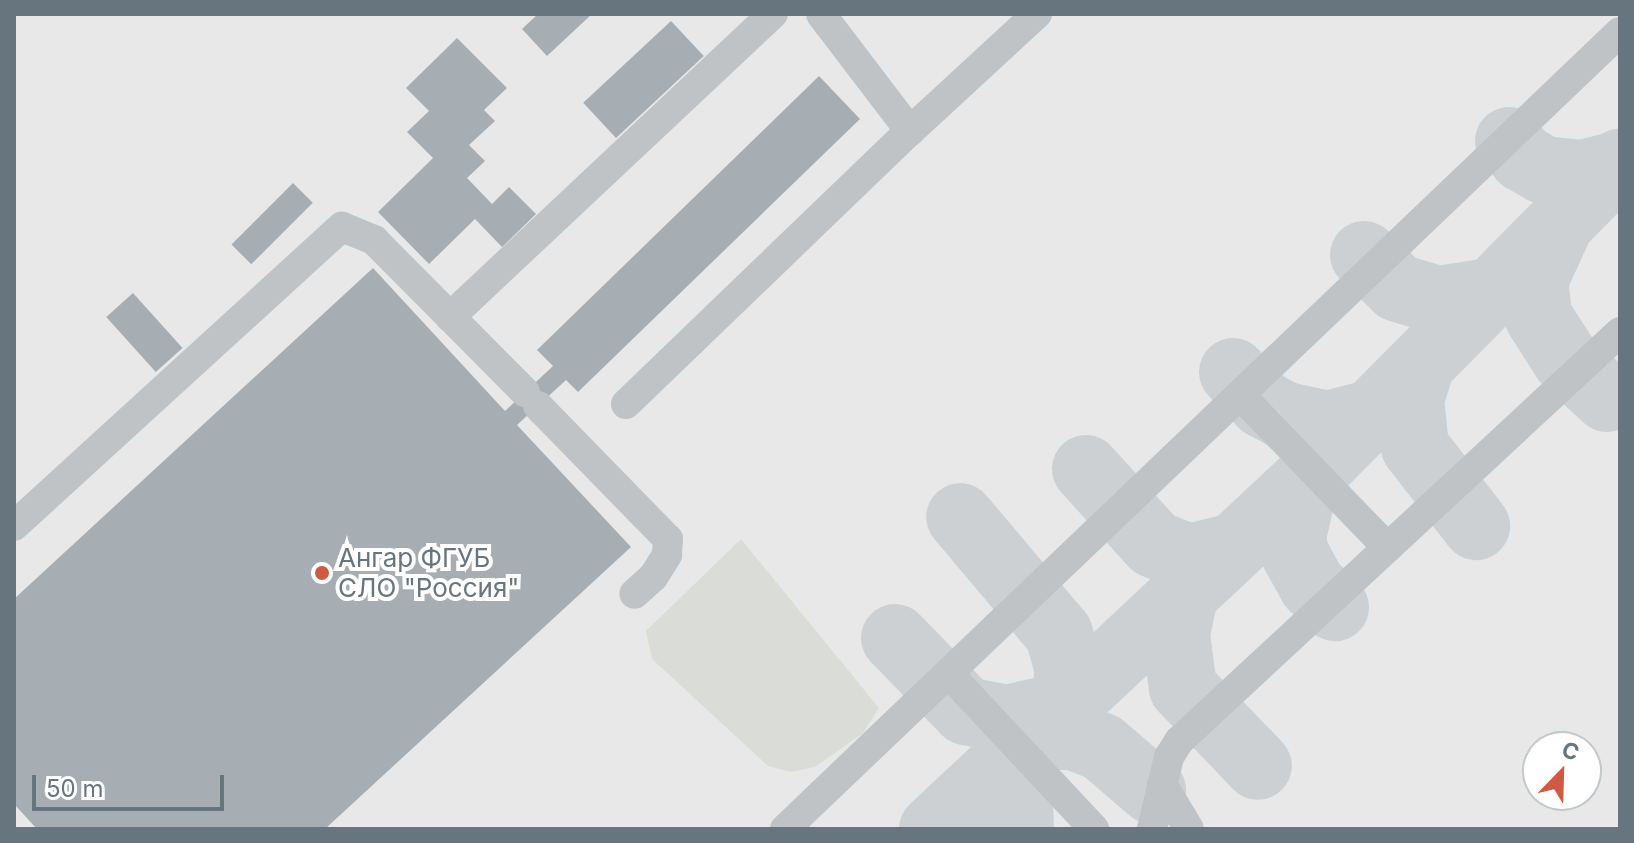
<!DOCTYPE html>
<html>
<head>
<meta charset="utf-8">
<style>
	body { margin:0 }
	#map { position:relative; width:1634px; height:843px; overflow:hidden; background:#f9f9f7; font-family:Inter,sans-serif }
	div>[style] { position:absolute }
	.built>* { inset:0; background:#e7e8e7 }
	.green>* { inset:0; background:#daddd7 }
	.taxiway>* { height:68px; margin:-34px; padding:0 34px; transform-origin:34px; border-radius:34px; background:#cdd0d2 }
	.building>* { inset:0; background:#a7aeb3; transform-origin:0 0 }
	.minor>* { height:30px; margin:-15px; padding:0 15px; transform-origin:15px; border-radius:15px; background:#bfc3c6 }
	.dots>* { width:22px; height:22px; translate:-50% -50%; box-sizing:border-box; border:4px solid #fff; border-radius:50% }
	span { translate:-50% -50%; white-space:nowrap; text-align:center; line-height:1.15; -webkit-text-stroke:8px #fff; paint-order:stroke }
	.poi-label { font-size:26px; color:#67767e }
	.left { translate:0 -50%; text-align:left }
	.frame { position:absolute; inset:0; border:16px solid #67767e; pointer-events:none }
	.north { position:absolute; left:1522px; top:731px; width:80px; height:80px; box-sizing:border-box; background:#fff; border:2px solid #c2c8cb; border-radius:50%; rotate:23deg; font-size:22px; font-weight:700; line-height:32px; text-align:center; color:#67767e }
	.north::after { content:''; display:block; margin:auto; width:28px; height:36px; background:#cf5941; clip-path:polygon(50% 0,100% 100%,50% 72%,0 100%) }
	.scale { position:absolute; left:32px; top:775px; width:192px; height:36px; box-sizing:border-box; border:4px solid #67767e; border-top:0; padding-left:10px; font-size:24px; line-height:28px; white-space:nowrap; color:#67767e; -webkit-text-stroke:6px #fff; paint-order:stroke }
</style>
</head>
<body>
<div id="map">
	<div class="built">
		<div style="clip-path:polygon(evenodd,14px 14px,1620px 14px,1620px 829px,14px 829px,14px 14px,1538px 747px,1586px 747px,1586px 795px,1538px 795px,1538px 747px)"></div>
	</div>
	<div class="green">
		<div style="clip-path:polygon(741px 539px,879px 708px,863px 733px,815px 767px,791px 772px,768px 766px,652px 659px,646px 631px)"></div>
	</div>
	<div class="taxiway">
		<div style="left:1509px;top:141px;width:22px;rotate:51deg"></div>
		<div style="left:1523px;top:158px;width:24px;rotate:30deg"></div>
		<div style="left:1544px;top:170px;width:38px;rotate:6deg"></div>
		<div style="left:1582px;top:174px;width:37px;rotate:-14deg"></div>
		<div style="left:1558px;top:228px;width:58px;rotate:114.4deg"></div>
		<div style="left:1534px;top:281px;width:35px;rotate:83deg"></div>
		<div style="left:1538px;top:316px;width:52px;rotate:57.5deg"></div>
		<div style="left:1566px;top:360px;width:56px;rotate:42.8deg"></div>
		<div style="left:1364px;top:255px;width:47px;rotate:44.1deg"></div>
		<div style="left:1398px;top:288px;width:42px;rotate:16.7deg"></div>
		<div style="left:1438px;top:300px;width:60px;rotate:-8.7deg"></div>
		<div style="left:1420px;top:368px;width:33px;rotate:108deg"></div>
		<div style="left:1410px;top:399px;width:48px;rotate:84.1deg"></div>
		<div style="left:1415px;top:447px;width:100px;rotate:52.3deg"></div>
		<div style="left:1233px;top:372px;width:44px;rotate:46.8deg"></div>
		<div style="left:1263px;top:404px;width:26px;rotate:28deg"></div>
		<div style="left:1286px;top:416px;width:43px;rotate:12.1deg"></div>
		<div style="left:1328px;top:425px;width:43px;rotate:-14.7deg"></div>
		<div style="left:1086px;top:469px;width:101px;rotate:47.8deg"></div>
		<div style="left:1154px;top:544px;width:38px;rotate:22deg"></div>
		<div style="left:1189px;top:558px;width:42px;rotate:-13.7deg"></div>
		<div style="left:1305px;top:481px;width:57px;rotate:103.1deg"></div>
		<div style="left:1292px;top:537px;width:17px;rotate:80deg"></div>
		<div style="left:1295px;top:554px;width:35px;rotate:61deg"></div>
		<div style="left:1312px;top:585px;width:32px;rotate:44deg"></div>
		<div style="left:1184px;top:596px;width:40px;rotate:102deg"></div>
		<div style="left:1176px;top:635px;width:53px;rotate:82.5deg"></div>
		<div style="left:1183px;top:688px;width:108px;rotate:46.1deg"></div>
		<div style="left:895px;top:638px;width:102px;rotate:45.8deg"></div>
		<div style="left:966px;top:711px;width:42px;rotate:11deg"></div>
		<div style="left:1007px;top:719px;width:58px;rotate:-12.8deg"></div>
		<div style="left:1064px;top:706px;width:35px;rotate:-82deg"></div>
		<div style="left:1069px;top:671px;width:38px;rotate:-105deg"></div>
		<div style="left:1059px;top:634px;width:153px;rotate:-130.2deg"></div>
		<div style="left:933px;top:829px;width:509px;rotate:-43.09deg"></div>
		<div style="left:1305px;top:481px;width:448px;rotate:-45.3deg"></div>
		<div style="left:1020px;top:829px;width:51px;rotate:-92.2deg"></div>
		<div style="left:1018px;top:778px;width:44px;rotate:-71.6deg"></div>
		<div style="left:1032px;top:736px;width:41px"></div>
		<div style="left:1073px;top:736px;width:31px;rotate:21deg"></div>
		<div style="left:1102px;top:747px;width:66px;rotate:40.7deg"></div>
	</div>
	<div class="building">
		<div style="clip-path:polygon(538px 14px,592px 14px,547px 56px,522px 29px)"></div>
		<div style="left:671px;top:21px;width:48px;height:120px;rotate:47deg"></div>
		<div style="clip-path:polygon(457px 38px,507px 88px,484px 110px,495px 121px,469px 145px,485px 161px,467px 178px,492px 204px,509px 187px,536px 214px,502px 247px,475px 219px,429px 264px,378px 212px,433px 158px,407px 132px,429px 111px,406px 88px)"></div>
		<div style="clip-path:polygon(819px 76px,860px 119px,578px 392px,566px 380px,517px 425px,631px 547px,325px 829px,37px 829px,14px 804px,14px 599px,373px 268px,505px 411px,553px 366px,537px 350px)"></div>
		<div style="left:293px;top:183px;width:28px;height:87px;rotate:45deg"></div>
		<div style="left:133px;top:293px;width:74px;height:36px;rotate:48deg"></div>
	</div>
	<div class="minor">
		<div style="left:910px;top:131px;width:173px;rotate:-42.7deg"></div>
		<div style="left:450px;top:317px;width:443px;rotate:-43.2deg"></div>
		<div style="left:1241px;top:396px;width:211px;rotate:46deg"></div>
		<div style="left:626px;top:404px;width:394px;rotate:-43.9deg"></div>
		<div style="left:910px;top:131px;width:147px;rotate:-127.3deg"></div>
		<div style="left:538px;top:406px;width:186px;rotate:45.7deg"></div>
		<div style="left:668px;top:539px;width:16px;rotate:94deg"></div>
		<div style="left:667px;top:555px;width:26px;rotate:122deg"></div>
		<div style="left:653px;top:577px;width:25px;rotate:138deg"></div>
		<div style="left:14px;top:526px;width:444px;rotate:-42.4deg"></div>
		<div style="left:342px;top:227px;width:35px;rotate:22deg"></div>
		<div style="left:374px;top:240px;width:214px;rotate:45.2deg"></div>
		<div style="left:950px;top:675px;width:211px;rotate:46.9deg"></div>
		<div style="left:1162px;top:784px;width:52px;rotate:59deg"></div>
		<div style="left:785px;top:829px;width:1154px;rotate:-43.67deg"></div>
		<div style="left:1152px;top:829px;width:74px;rotate:-76.7deg"></div>
		<div style="left:1169px;top:757px;width:19px;rotate:-58deg"></div>
		<div style="left:1179px;top:741px;width:601px;rotate:-42.84deg"></div>
	</div>
	<div class="dots">
		<div style="left:322px;top:573px;background:#cf5941"></div>
	</div>
	<div class="poi-label">
		<span class="left" style="left:338px;top:573px">Ангар ФГУБ<br>СЛО "Россия"</span>
	</div>
	<div class="frame"></div>
	<div class="north">С</div>
	<div class="scale">50 m</div>
</div>
</body>
</html>
